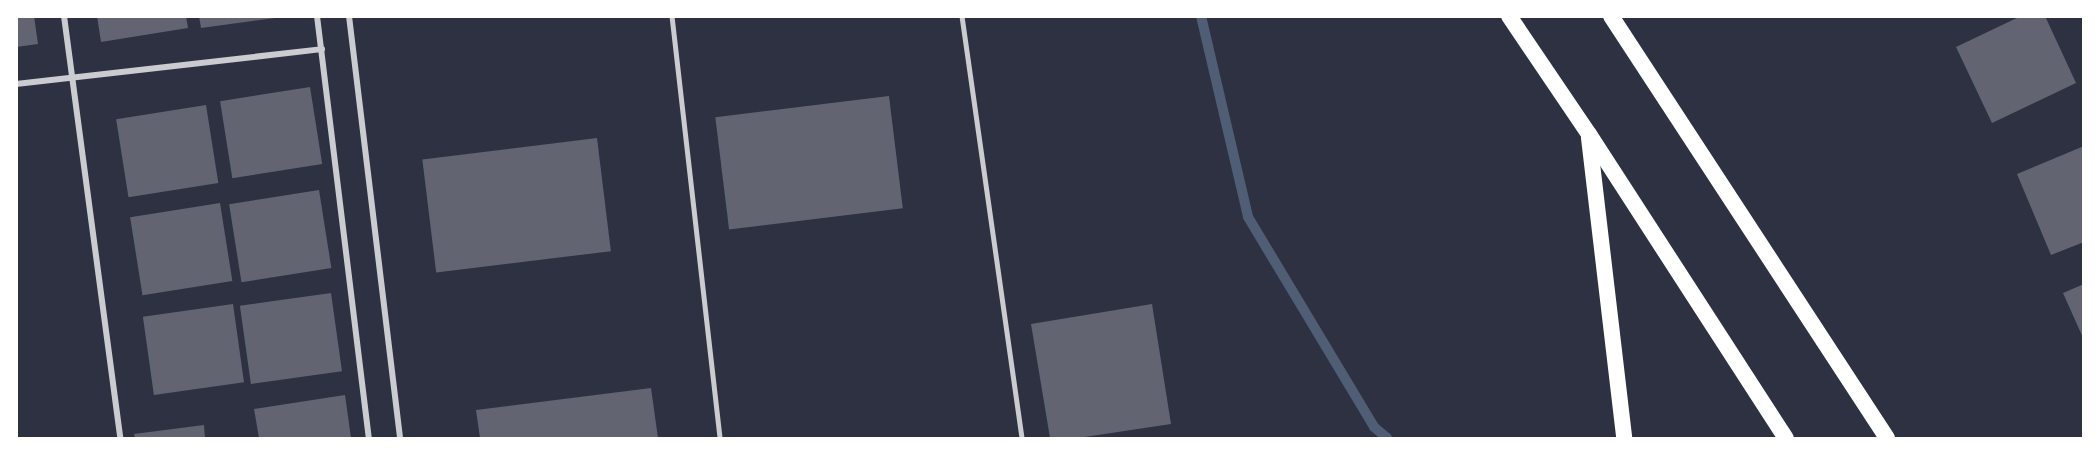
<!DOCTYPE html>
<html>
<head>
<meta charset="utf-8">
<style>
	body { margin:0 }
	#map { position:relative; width:2100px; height:455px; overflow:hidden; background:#2d3142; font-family:"Public Sans",sans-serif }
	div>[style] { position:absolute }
	.stream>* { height:10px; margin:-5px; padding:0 5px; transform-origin:5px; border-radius:5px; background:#4f5d75 }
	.building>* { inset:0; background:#626471; transform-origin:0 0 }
	.service>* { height:4.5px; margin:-2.25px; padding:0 2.25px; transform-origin:2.25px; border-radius:2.25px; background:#caccd0 }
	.minor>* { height:6px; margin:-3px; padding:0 3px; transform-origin:3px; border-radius:3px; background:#caccd0 }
	.trunk>* { height:16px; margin:-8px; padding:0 8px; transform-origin:8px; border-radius:8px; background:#fff }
	span { translate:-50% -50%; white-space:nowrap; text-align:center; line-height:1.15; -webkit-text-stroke:6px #fff; paint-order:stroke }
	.frame { position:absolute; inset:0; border:18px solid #fff; pointer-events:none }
</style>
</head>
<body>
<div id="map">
	<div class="stream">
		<div style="left:1201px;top:16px;width:206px;rotate:76.8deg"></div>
		<div style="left:1248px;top:217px;width:245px;rotate:59deg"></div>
		<div style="left:1374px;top:427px;width:17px;rotate:40deg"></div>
	</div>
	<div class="building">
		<div style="clip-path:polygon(16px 16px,34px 16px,38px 44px,16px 47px)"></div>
		<div style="clip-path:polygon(97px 16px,186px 16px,188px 28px,101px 42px)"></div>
		<div style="clip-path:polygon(199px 16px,274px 16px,275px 18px,201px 28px)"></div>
		<div style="clip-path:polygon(2021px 16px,2045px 16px,2076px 83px,1992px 123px,1956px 47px)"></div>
		<div style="left:310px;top:87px;width:78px;height:91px;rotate:81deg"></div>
		<div style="left:889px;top:96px;width:113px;height:175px;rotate:83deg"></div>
		<div style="left:206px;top:105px;width:79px;height:91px;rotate:81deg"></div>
		<div style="left:597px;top:138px;width:114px;height:176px;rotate:83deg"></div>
		<div style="clip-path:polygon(2084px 146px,2084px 242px,2051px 255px,2017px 174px)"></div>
		<div style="left:319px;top:190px;width:79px;height:91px;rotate:81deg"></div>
		<div style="left:220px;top:203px;width:79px;height:91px;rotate:81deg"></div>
		<div style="clip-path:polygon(2084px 284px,2084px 340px,2063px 293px)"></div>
		<div style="left:331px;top:293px;width:79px;height:92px;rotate:82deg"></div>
		<div style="left:233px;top:304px;width:79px;height:91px;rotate:82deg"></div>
		<div style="clip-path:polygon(1152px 304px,1171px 424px,1078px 438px,1050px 438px,1031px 324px)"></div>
		<div style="clip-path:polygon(651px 388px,658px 438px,480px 438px,476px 410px)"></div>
		<div style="clip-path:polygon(345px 395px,351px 438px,259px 438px,254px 409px)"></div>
		<div style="clip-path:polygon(204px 425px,205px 438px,135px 438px,134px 434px)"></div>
	</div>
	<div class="service">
		<div style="left:672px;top:16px;width:425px;rotate:83.5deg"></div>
		<div style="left:962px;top:16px;width:426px;rotate:81.9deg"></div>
	</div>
	<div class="minor">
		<div style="left:64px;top:16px;width:426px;rotate:82.4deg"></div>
		<div style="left:317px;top:16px;width:425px;rotate:83deg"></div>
		<div style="left:349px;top:16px;width:425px;rotate:83.1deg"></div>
		<div style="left:16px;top:84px;width:308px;rotate:-6.5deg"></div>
	</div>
	<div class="trunk">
		<div style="left:1509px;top:16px;width:143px;rotate:55.9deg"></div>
		<div style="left:1589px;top:134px;width:362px;rotate:57.1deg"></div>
		<div style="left:1611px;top:16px;width:504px;rotate:56.81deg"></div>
		<div style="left:1589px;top:138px;width:302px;rotate:83.3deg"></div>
	</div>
	<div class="frame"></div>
</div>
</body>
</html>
